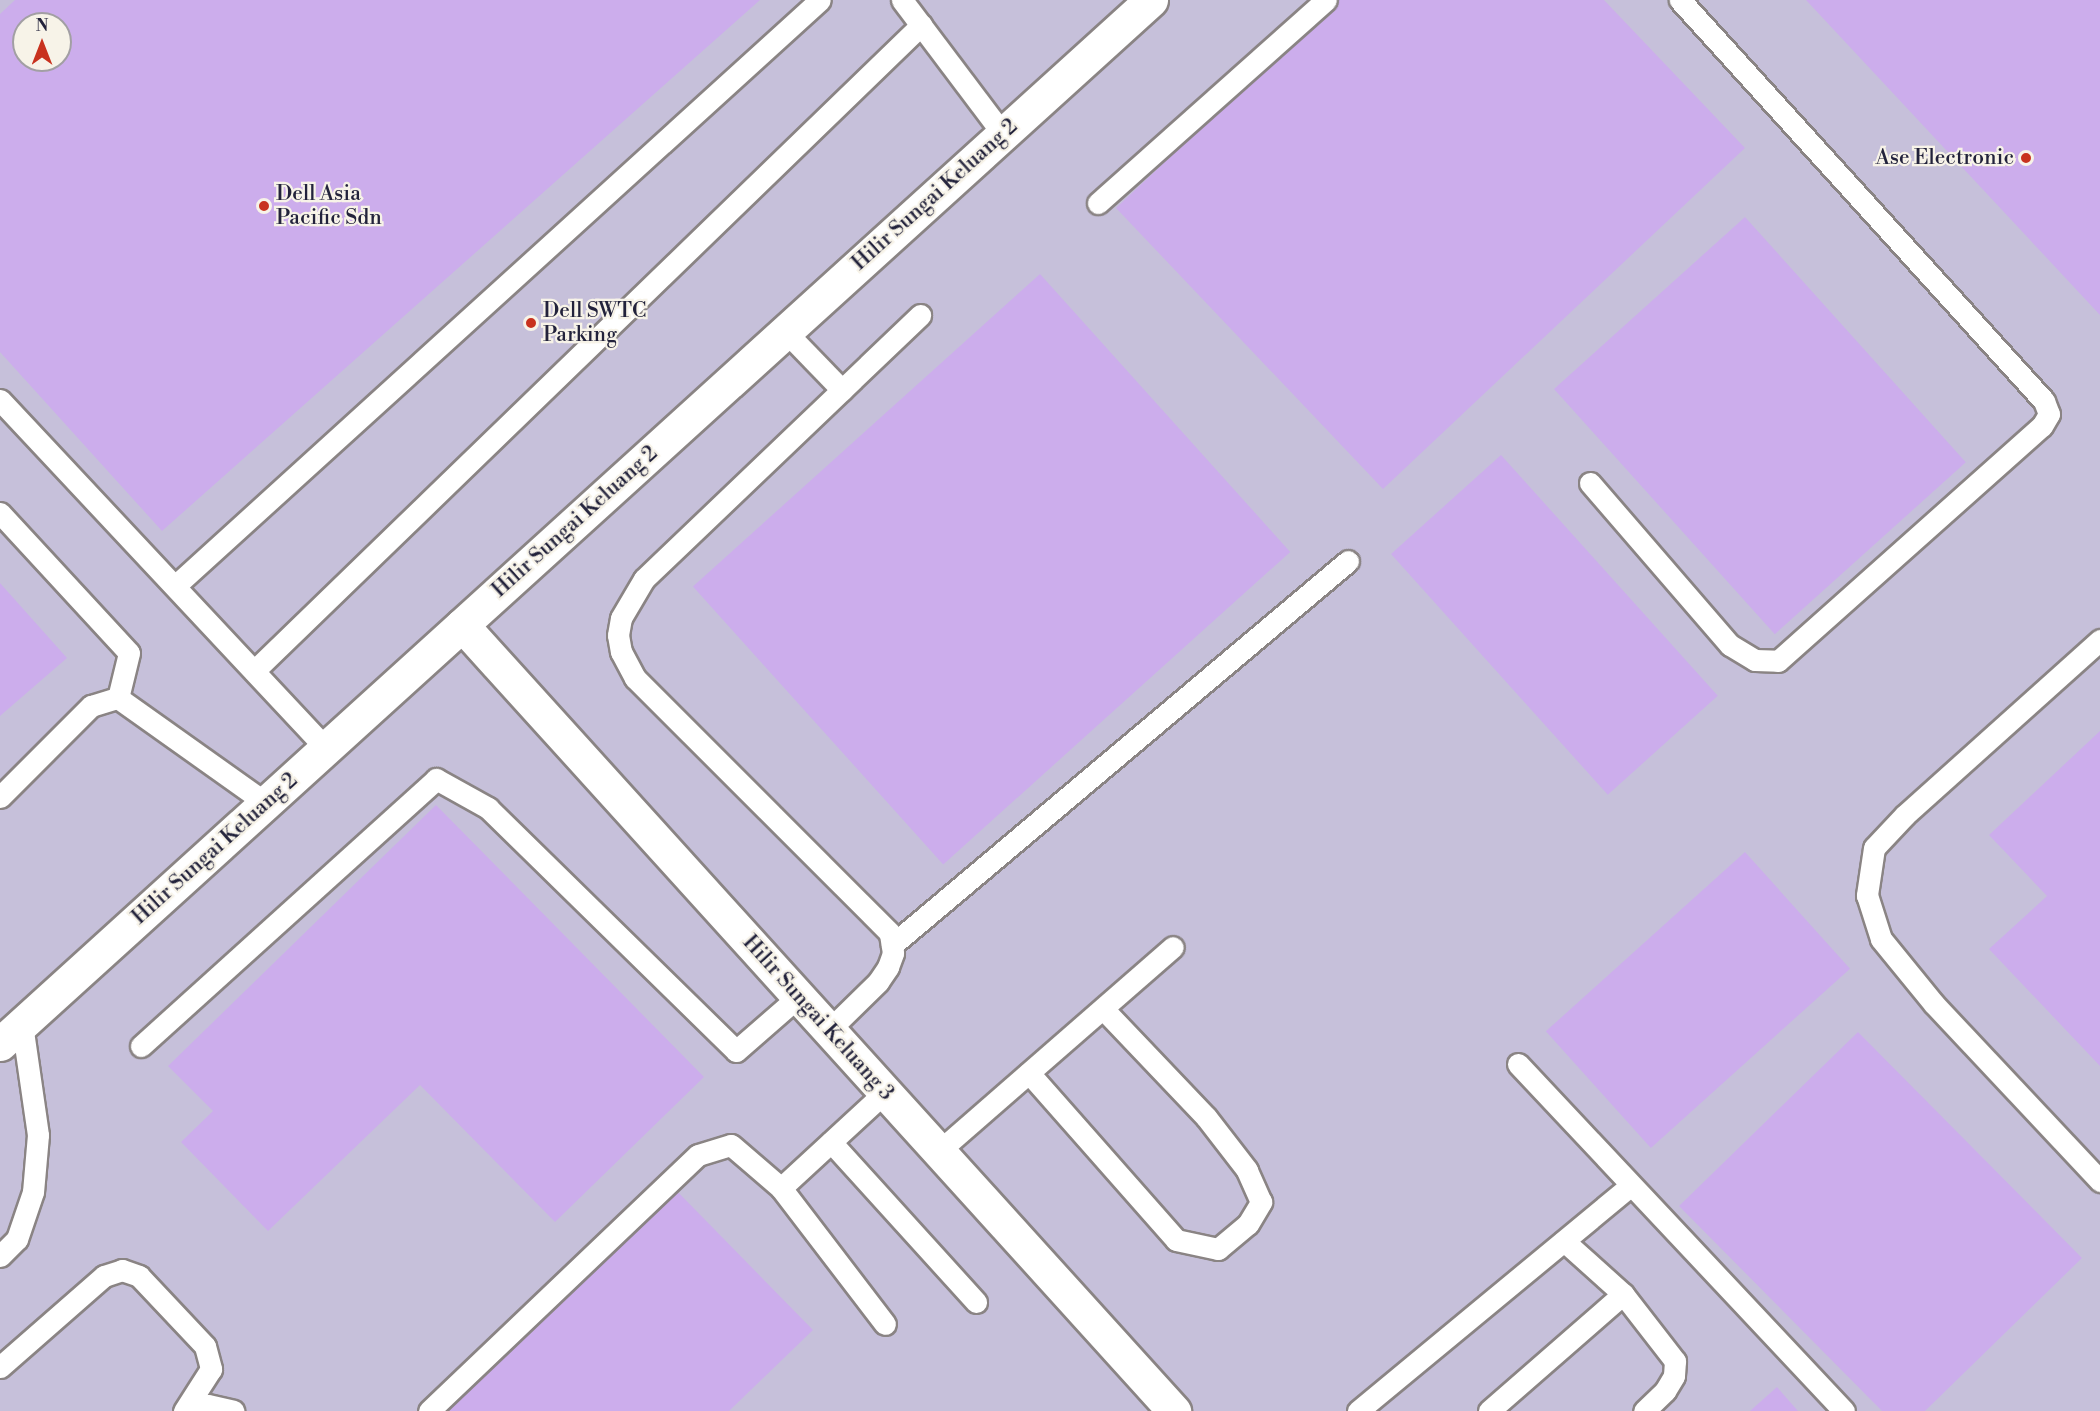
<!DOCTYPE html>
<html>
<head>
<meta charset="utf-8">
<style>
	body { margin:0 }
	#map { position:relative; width:2100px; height:1411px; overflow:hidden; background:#f2e5cc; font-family:"Libre Bodoni",serif }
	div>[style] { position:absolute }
	.industrial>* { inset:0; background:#c6c0da }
	.building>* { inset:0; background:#ccadec; transform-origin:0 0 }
	.roads { filter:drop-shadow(2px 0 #8a8484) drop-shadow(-2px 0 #8a8484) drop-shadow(0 2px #8a8484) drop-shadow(0 -2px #8a8484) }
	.service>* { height:21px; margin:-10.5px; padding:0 10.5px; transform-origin:10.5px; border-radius:10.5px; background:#fff }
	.minor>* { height:33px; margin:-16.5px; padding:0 16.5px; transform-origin:16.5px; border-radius:16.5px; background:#fff }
	.tertiary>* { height:33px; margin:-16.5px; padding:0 16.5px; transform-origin:16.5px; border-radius:16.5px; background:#fff }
	.dots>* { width:16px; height:16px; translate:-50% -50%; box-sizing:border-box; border:3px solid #f7f3e8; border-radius:50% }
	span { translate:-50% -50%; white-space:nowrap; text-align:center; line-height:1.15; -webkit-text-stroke:4.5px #f7f3e8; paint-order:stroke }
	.poi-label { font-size:21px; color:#22223b }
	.right { translate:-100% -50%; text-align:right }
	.left { translate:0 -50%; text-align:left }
	.street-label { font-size:21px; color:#22223b }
	.north { position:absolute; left:12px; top:12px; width:60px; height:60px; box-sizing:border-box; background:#f7f3e8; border:2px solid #a29fa3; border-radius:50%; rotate:0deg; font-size:16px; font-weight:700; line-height:24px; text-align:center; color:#22223b }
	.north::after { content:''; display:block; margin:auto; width:21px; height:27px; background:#c8321e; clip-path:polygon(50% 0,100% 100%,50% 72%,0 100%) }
</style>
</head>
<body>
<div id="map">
	<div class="industrial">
		<div style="clip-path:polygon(evenodd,0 0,2100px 0,2100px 1411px,0 1411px,0 0,24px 24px,60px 24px,60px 60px,24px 60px,24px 24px)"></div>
	</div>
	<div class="building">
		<div style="clip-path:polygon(evenodd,15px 0,760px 0,162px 531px,0 352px,0 14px,15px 0,24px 24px,60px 24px,60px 60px,24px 60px,24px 24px)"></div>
		<div style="clip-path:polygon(1337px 0,1604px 0,1745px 148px,1383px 489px,1116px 208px)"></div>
		<div style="clip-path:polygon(1806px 0,2100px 0,2100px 315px)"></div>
		<div style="left:1745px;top:217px;width:330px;height:257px;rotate:48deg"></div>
		<div style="left:1040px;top:274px;width:374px;height:467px;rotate:48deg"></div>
		<div style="left:1501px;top:455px;width:324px;height:148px;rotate:48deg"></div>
		<div style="clip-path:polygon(0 583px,67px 658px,0 716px)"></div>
		<div style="clip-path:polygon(2100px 731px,2100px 1066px,1989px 949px,2047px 896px,1989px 835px)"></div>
		<div style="clip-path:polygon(436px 805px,704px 1077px,555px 1222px,420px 1085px,268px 1231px,181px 1142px,213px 1111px,168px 1066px)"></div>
		<div style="left:1745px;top:852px;width:157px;height:268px;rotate:48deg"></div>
		<div style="clip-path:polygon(1858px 1032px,2082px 1258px,1925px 1411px,1882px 1411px,1679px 1206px)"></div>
		<div style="clip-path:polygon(671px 1185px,813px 1330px,729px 1411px,438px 1411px)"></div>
		<div style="clip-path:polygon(1777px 1387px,1798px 1411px,1750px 1411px)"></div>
	</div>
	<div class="roads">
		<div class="service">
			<div style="left:902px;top:0;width:168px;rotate:53deg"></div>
			<div style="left:1098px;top:203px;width:305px;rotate:-41.7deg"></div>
			<div style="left:785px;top:331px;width:82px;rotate:46deg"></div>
			<div style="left:0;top:400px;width:477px;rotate:46.9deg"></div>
			<div style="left:1590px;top:483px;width:214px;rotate:49.2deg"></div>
			<div style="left:1730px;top:645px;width:29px;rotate:31deg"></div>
			<div style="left:1755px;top:660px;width:23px;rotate:2deg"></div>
			<div style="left:1778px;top:661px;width:353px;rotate:-41.7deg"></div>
			<div style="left:2042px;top:426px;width:14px;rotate:-60deg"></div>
			<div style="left:2049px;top:414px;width:14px;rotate:-111deg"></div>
			<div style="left:2044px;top:401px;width:542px;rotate:-132.23deg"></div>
			<div style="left:0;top:513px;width:190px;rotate:47.3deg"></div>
			<div style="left:129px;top:653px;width:46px;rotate:103.7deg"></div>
			<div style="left:175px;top:586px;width:871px;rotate:-42.26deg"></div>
			<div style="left:2100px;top:640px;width:262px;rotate:138.1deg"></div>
			<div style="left:1905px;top:815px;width:45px;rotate:133.2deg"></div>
			<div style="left:1874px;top:848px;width:48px;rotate:98.5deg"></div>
			<div style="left:1867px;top:895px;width:46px;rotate:72.3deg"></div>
			<div style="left:1881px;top:939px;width:84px;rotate:50.8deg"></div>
			<div style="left:1934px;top:1004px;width:243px;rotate:46.8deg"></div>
			<div style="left:254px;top:671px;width:929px;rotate:-44.08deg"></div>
			<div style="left:0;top:797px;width:129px;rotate:-45deg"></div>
			<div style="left:91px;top:706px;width:28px;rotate:-17deg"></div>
			<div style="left:118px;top:698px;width:181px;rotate:35.4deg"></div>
			<div style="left:892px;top:945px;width:596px;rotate:-40.1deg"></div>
			<div style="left:829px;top:1030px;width:69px;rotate:-44.4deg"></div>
			<div style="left:878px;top:982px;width:18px;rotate:-56deg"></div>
			<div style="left:888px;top:967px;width:15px;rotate:-70deg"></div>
			<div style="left:893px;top:953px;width:20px;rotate:-99deg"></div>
			<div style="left:890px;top:933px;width:361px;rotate:-135deg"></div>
			<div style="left:635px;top:678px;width:30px;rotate:-118deg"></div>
			<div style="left:621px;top:652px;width:17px;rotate:-100deg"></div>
			<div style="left:618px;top:635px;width:17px;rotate:-80deg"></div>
			<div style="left:621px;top:618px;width:45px;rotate:-59.5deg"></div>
			<div style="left:644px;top:579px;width:382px;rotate:-43.7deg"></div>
			<div style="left:141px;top:1046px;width:398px;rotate:-42.1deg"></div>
			<div style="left:436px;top:779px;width:60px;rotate:29.1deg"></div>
			<div style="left:488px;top:808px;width:347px;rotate:44.4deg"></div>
			<div style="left:736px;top:1051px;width:82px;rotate:-41.1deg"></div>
			<div style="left:1518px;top:1064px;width:476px;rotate:46.8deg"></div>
			<div style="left:1029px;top:1073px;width:222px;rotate:48.6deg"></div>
			<div style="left:1176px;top:1240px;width:43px;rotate:12.1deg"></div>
			<div style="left:1218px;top:1249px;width:39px;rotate:-40deg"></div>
			<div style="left:1248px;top:1224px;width:26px;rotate:-59deg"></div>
			<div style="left:1261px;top:1202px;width:35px;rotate:-114deg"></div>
			<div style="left:1247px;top:1170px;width:67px;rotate:-127.7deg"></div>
			<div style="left:1206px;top:1117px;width:149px;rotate:-133.6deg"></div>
			<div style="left:831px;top:1142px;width:216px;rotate:47.8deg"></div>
			<div style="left:939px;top:1151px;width:310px;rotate:-41.1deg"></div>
			<div style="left:781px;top:1188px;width:171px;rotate:52.6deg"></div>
			<div style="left:1564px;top:1241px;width:79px;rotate:41.9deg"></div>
			<div style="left:1623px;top:1294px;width:85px;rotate:52.2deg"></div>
			<div style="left:1675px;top:1361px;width:15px;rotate:94deg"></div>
			<div style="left:1674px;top:1376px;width:17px;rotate:121deg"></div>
			<div style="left:1665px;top:1391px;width:29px;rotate:136deg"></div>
			<div style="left:0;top:1256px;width:24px;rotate:-45deg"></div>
			<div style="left:17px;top:1239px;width:50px;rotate:-71.2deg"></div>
			<div style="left:33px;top:1192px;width:57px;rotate:-85deg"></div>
			<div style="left:38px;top:1135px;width:112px;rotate:-98.2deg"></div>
			<div style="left:0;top:1367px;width:138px;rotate:-41.2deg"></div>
			<div style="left:104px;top:1276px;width:19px;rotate:-18deg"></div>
			<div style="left:122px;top:1270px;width:18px;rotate:19deg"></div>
			<div style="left:139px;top:1276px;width:96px;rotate:46.7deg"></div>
			<div style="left:205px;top:1346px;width:24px;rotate:75deg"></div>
			<div style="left:211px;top:1369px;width:50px;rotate:122.7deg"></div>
			<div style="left:186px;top:1409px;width:22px;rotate:-10deg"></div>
			<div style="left:208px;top:1405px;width:26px;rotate:13deg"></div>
			<div style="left:429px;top:1411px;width:371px;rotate:-43.6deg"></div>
			<div style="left:698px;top:1155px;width:34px;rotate:-17deg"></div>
			<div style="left:731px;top:1145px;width:66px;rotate:40.7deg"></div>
			<div style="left:781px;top:1188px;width:142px;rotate:-42.7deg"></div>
			<div style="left:1358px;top:1411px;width:353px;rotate:-39.6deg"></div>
			<div style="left:1489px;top:1411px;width:178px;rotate:-41.1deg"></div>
		</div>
		<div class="minor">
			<div style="left:462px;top:625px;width:1061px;rotate:47.83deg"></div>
		</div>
		<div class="tertiary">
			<div style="left:0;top:1044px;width:1554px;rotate:-42.21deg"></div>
		</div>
	</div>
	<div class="dots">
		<div style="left:2026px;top:158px;background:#c8321e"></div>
		<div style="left:264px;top:206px;background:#c8321e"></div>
		<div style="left:531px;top:323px;background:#c8321e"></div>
	</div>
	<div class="poi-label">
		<span class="right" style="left:2014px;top:158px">Ase Electronic</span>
		<span class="left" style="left:276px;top:206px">Dell Asia<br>Pacific Sdn</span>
		<span class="left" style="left:543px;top:323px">Dell SWTC<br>Parking</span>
	</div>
	<div class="street-label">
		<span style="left:935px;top:195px;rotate:-42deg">Hilir Sungai Keluang 2</span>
		<span style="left:575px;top:522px;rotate:-42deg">Hilir Sungai Keluang 2</span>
		<span style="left:215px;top:849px;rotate:-42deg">Hilir Sungai Keluang 2</span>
		<span style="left:818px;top:1018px;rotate:48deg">Hilir Sungai Keluang 3</span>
	</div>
	<div class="north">N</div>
</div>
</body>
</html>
